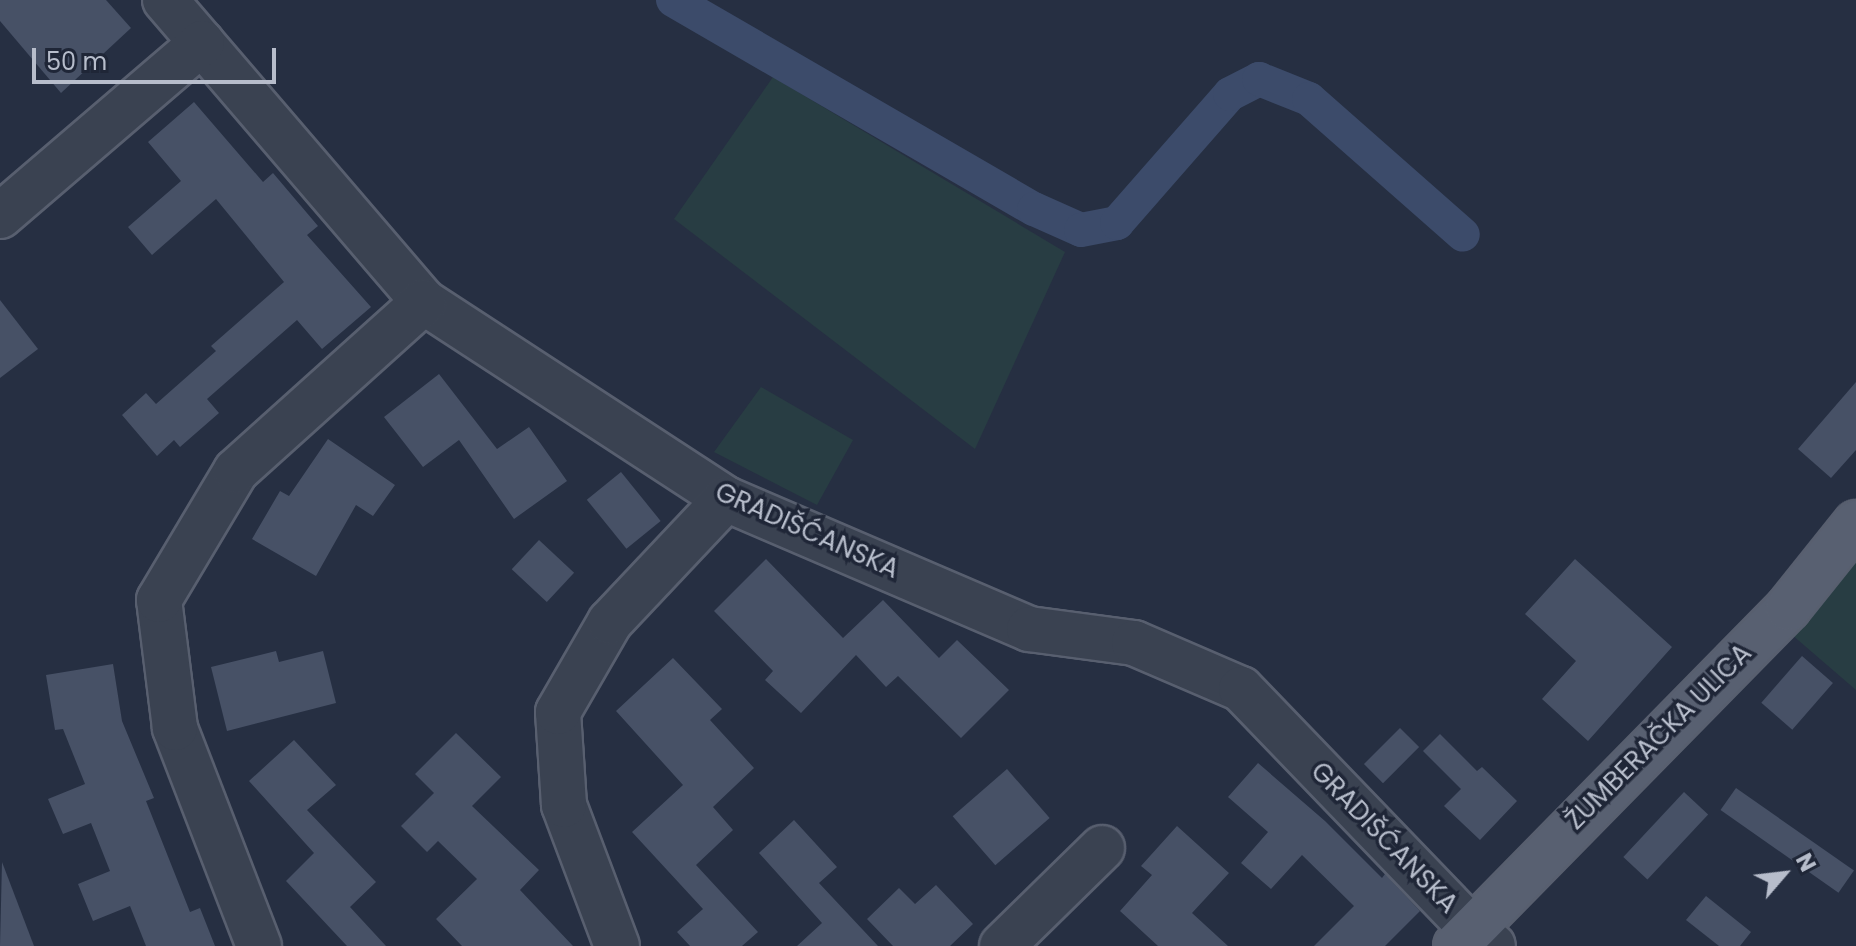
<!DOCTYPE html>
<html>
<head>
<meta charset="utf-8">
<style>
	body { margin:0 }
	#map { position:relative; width:1856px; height:946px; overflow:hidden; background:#262f42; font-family:Poppins,sans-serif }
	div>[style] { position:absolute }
	.green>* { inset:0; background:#283d43 }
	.canal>* { height:34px; margin:-17px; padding:0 17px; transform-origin:17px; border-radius:17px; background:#3c4b6a }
	.building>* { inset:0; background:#475166; transform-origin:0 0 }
	.roads { filter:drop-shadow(2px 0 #585f6f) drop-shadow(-2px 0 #585f6f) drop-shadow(0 2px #585f6f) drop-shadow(0 -2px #585f6f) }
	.minor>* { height:44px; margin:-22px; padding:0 22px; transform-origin:22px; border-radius:22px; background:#3a4251 }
	.major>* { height:44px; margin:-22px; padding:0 22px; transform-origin:22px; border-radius:22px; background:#586071 }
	span { translate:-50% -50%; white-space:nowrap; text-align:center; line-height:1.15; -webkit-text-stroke:7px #1f2637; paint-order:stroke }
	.street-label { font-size:26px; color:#b7bdcb }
	.north { position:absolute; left:1744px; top:834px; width:80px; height:80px; -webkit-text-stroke:6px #1f2637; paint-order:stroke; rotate:62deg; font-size:22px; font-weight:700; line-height:32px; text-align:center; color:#b7bdcb }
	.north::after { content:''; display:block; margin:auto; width:28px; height:36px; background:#b7bdcb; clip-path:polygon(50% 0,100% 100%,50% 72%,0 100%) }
	.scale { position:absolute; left:32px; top:48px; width:244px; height:36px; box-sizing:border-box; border:4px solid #b7bdcb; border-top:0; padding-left:10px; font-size:24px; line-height:28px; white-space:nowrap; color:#b7bdcb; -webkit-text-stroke:6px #1f2637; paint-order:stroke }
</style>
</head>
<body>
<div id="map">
	<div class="green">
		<div style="clip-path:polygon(773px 77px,1065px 252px,975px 449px,674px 219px)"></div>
		<div style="clip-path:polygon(761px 387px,853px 440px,817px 505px,714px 452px)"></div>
		<div style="clip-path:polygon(1856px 555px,1856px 690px,1791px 634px)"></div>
	</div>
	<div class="canal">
		<div style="left:673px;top:0;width:417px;rotate:30.1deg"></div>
		<div style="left:1034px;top:209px;width:51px;rotate:24.1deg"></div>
		<div style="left:1081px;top:230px;width:37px;rotate:-11deg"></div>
		<div style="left:1117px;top:223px;width:171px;rotate:-48.8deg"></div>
		<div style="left:1230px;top:94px;width:33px;rotate:-27deg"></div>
		<div style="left:1259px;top:79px;width:54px;rotate:21.8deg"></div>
		<div style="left:1309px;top:99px;width:205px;rotate:41.4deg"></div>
	</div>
	<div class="building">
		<div style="clip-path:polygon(0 0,106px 0,131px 28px,61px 93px,0 21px)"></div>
		<div style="clip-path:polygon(194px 102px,263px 182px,273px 173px,318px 226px,307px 235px,371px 307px,322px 349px,297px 320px,207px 399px,219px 413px,180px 447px,174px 440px,157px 456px,122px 415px,146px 393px,156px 404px,216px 351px,211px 346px,284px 282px,216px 199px,152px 255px,128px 227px,181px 181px,148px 142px)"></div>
		<div style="clip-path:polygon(0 300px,38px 349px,0 378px)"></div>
		<div style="clip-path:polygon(439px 374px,497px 449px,529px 427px,567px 481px,514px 519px,459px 440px,423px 467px,384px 417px)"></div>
		<div style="clip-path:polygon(1856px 382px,1856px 450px,1831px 478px,1798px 449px)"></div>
		<div style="clip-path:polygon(328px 439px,395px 485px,373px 516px,356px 505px,316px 576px,252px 539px,280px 491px,289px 496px)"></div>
		<div style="left:621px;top:472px;width:63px;height:44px;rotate:51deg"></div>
		<div style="left:539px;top:540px;width:48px;height:40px;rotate:43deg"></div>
		<div style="clip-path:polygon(766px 559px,843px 638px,883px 600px,939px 658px,957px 640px,1009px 690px,961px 738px,898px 676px,886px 687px,856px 655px,801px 713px,765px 680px,773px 671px,714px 611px)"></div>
		<div style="clip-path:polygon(1575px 559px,1672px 647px,1588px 741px,1542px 699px,1576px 661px,1525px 614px)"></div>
		<div style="clip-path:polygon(276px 651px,279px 662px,323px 651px,336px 703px,227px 731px,211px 667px)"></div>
		<div style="left:1802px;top:656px;width:41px;height:62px;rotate:41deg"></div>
		<div style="clip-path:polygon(673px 658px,722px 709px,710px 720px,754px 768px,713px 807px,733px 830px,696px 865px,758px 932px,742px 946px,690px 946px,677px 932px,703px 909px,632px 832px,683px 785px,616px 711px)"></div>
		<div style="clip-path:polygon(113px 664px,122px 721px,154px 798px,146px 801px,190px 912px,200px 908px,215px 946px,146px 946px,130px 906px,93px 921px,78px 884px,110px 871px,91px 823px,63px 834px,48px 799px,85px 784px,63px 729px,55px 730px,46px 675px)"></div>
		<div style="left:1400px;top:728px;width:27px;height:51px;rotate:45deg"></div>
		<div style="clip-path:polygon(456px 733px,501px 777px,472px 806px,539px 870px,520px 890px,573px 946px,462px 946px,436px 919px,477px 879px,438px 841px,427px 852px,401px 826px,434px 793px,415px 774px)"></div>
		<div style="clip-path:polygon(1440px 734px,1477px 771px,1482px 767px,1517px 801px,1480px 840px,1444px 806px,1461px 789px,1423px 751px)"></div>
		<div style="clip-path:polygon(294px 740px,336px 785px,307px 810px,376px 882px,350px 907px,386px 946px,347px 946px,286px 881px,314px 853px,249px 781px)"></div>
		<div style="clip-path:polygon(1258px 763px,1325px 821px,1382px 878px,1385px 874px,1420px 911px,1385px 946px,1314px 946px,1354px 906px,1302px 855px,1271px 889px,1241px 863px,1268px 832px,1228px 797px)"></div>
		<div style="left:1007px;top:769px;width:65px;height:72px;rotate:49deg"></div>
		<div style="left:1736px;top:788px;width:144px;height:27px;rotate:35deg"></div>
		<div style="left:1684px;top:792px;width:33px;height:89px;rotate:43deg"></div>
		<div style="clip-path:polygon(794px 820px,837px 867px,819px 883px,878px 946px,797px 946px,822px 923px,759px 853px)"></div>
		<div style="clip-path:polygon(1177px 826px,1229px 873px,1192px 913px,1228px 946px,1158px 946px,1120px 911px,1152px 875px,1141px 866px)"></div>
		<div style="clip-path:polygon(2px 862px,34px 946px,0 946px)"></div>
		<div style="clip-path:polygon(936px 885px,973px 924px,950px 946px,893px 946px,867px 919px,899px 888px,915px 904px)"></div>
		<div style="clip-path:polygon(1706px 896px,1751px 932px,1740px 946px,1719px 946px,1686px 920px)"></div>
	</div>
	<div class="roads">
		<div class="minor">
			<div style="left:165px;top:0;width:398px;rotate:49.4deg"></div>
			<div style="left:424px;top:302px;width:361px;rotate:33.1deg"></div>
			<div style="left:726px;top:499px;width:330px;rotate:23.2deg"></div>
			<div style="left:1029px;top:629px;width:106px;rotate:7.6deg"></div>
			<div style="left:1134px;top:643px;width:116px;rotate:23.3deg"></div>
			<div style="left:1241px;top:689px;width:332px;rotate:46.1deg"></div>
			<div style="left:1471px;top:928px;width:28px;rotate:39deg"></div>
			<div style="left:0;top:216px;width:266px;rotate:-40.6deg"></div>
			<div style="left:259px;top:946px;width:234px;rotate:-111.1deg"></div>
			<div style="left:175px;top:728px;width:129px;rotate:-97.1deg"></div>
			<div style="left:159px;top:600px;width:150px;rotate:-59.2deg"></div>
			<div style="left:236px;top:471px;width:253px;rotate:-42deg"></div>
			<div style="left:617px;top:946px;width:151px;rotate:-110.6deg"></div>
			<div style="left:564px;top:805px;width:93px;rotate:-93.7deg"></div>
			<div style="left:558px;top:712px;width:104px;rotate:-60deg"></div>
			<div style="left:610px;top:622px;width:169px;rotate:-46.7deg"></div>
			<div style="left:1002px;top:946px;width:140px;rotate:-44.4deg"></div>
		</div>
		<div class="major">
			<div style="left:1456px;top:946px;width:474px;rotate:-45.5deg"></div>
			<div style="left:1788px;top:608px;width:109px;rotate:-51.3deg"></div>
		</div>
	</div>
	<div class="street-label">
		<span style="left:807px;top:531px;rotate:24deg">GRADIŠĆANSKA</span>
		<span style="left:1659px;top:737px;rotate:-45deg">ŽUMBERAČKA ULICA</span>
		<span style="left:1384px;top:838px;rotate:46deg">GRADIŠĆANSKA</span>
	</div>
	<div class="north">N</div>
	<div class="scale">50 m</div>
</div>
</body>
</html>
